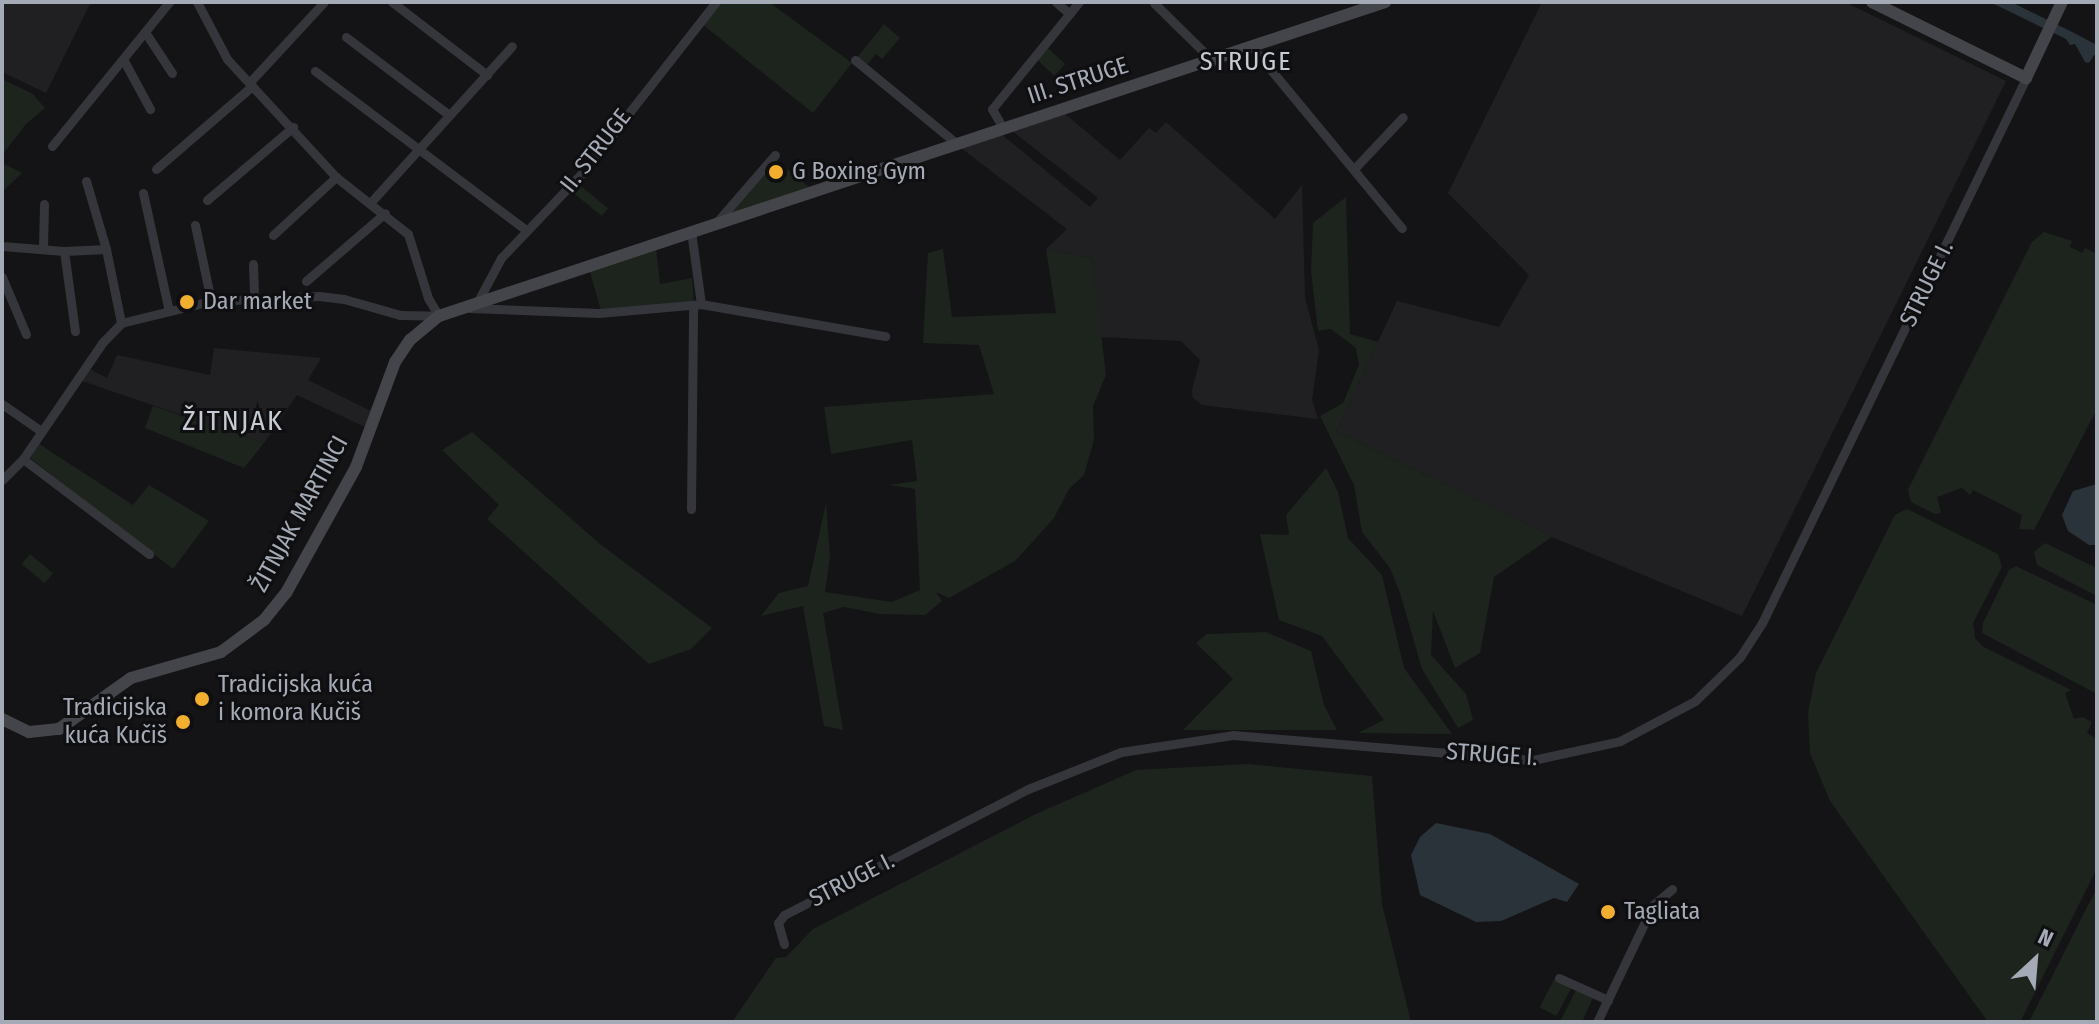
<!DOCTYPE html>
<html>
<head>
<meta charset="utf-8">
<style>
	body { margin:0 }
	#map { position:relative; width:2099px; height:1024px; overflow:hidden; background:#141416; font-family:"Fira Sans Condensed",sans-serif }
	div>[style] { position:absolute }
	.built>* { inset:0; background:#202023 }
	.green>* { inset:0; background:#1c241d; transform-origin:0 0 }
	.water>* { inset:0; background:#2a3339 }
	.street>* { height:9px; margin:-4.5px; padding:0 4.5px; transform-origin:4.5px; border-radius:4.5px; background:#35363b }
	.secondary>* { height:12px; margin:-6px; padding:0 6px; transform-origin:6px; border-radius:6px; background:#43454b }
	.dots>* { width:22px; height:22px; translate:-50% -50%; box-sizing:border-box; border:4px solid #0f0f11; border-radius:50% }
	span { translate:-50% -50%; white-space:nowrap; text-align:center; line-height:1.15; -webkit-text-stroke:6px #0f0f11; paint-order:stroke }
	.street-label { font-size:24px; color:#a5abb6 }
	.poi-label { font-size:24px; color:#a5abb6 }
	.left { translate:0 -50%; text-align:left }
	.right { translate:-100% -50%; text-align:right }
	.neighbourhood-label { font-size:26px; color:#c6cad2; letter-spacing:2px }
	.quarter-label { font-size:28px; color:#c6cad2; letter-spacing:2px }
	.frame { position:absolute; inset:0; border:4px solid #a5abb6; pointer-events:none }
	.north { position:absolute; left:1995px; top:920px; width:80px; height:80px; -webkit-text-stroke:6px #0f0f11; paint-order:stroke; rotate:26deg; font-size:22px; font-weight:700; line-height:32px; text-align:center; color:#a5abb6 }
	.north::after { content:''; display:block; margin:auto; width:28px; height:36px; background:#a5abb6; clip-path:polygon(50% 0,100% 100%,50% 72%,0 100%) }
</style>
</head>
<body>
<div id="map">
	<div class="built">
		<div style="clip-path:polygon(2px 2px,91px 2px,46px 93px,2px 72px)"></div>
		<div style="clip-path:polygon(1542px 2px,1845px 2px,2006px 81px,1742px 616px,1552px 537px,1336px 431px,1397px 301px,1499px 327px,1529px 275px,1448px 193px)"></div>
		<div style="clip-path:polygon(1064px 113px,1120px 160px,1149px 128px,1156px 133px,1166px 122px,1275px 219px,1302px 185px,1305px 298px,1319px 350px,1312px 400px,1318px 419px,1202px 405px,1193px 398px,1192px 390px,1200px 360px,1181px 341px,1100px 337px,1092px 258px,1046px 249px,1067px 229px,961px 148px,1001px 134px,1090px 207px,1098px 198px,1012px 131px)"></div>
		<div style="clip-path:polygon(214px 348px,321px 358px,308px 380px,371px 411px,365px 427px,297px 395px,264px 443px,79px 380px,88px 368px,107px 378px,117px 355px,210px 375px)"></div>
	</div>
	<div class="green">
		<div style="clip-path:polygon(721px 2px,769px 2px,852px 63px,813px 113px,702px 24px)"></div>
		<div style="clip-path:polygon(884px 24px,900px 38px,882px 59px,876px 54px,866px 66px,857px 58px)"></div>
		<div style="left:1047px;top:47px;width:25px;height:16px;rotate:43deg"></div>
		<div style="clip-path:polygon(2px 79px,33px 94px,45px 108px,26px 124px,2px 155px)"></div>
		<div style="clip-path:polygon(774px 158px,809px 187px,732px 213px,730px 209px)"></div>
		<div style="clip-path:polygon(2px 163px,22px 173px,2px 192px)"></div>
		<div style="left:577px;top:183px;width:40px;height:10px;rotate:39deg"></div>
		<div style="clip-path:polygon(1346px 197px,1350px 334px,1378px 342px,1336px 431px,1552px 537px,1494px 577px,1480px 653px,1455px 668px,1433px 611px,1431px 655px,1466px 694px,1473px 720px,1458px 728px,1422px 669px,1400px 593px,1390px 568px,1362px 532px,1354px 485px,1320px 416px,1343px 403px,1359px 365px,1356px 348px,1331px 329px,1318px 331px,1311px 271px,1313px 223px)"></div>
		<div style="clip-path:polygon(2044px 232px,2072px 241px,2070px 247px,2082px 253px,2085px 248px,2097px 254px,2097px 409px,2034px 530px,2019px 529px,2022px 515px,1973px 490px,1970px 495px,1962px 488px,1937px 497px,1941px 513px,1935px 514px,1911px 502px,1908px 490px,2032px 242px)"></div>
		<div style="clip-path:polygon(656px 248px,660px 284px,692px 278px,694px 302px,601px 311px,589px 268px)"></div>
		<div style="clip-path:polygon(943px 249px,952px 317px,1056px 313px,1046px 249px,1092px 258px,1106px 375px,1093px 406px,1094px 440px,1084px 475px,1069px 489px,1054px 518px,1015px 561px,949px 598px,936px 592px,942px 601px,925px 615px,880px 614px,844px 607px,823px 613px,843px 730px,824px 726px,803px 606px,761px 616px,779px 593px,808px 586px,826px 503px,830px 557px,825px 592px,892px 602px,920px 590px,915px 489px,889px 485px,917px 481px,912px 440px,831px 454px,824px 407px,994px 394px,979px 345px,923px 343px,928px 253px)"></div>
		<div style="clip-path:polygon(153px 406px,264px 443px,244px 468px,145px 428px)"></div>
		<div style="clip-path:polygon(472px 432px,600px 544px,712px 628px,691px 649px,649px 664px,487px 519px,499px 505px,442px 450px)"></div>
		<div style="clip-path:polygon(36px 442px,133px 505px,149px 485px,209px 521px,173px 569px,30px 458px)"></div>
		<div style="clip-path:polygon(1326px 468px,1338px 492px,1348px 538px,1382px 575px,1404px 668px,1452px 734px,1358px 733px,1384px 720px,1322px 636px,1279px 620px,1260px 534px,1289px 535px,1286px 515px)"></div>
		<div style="clip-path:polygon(1907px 509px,1998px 554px,2002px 567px,1973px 623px,1975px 638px,1982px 646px,2071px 690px,2065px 693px,2074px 719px,2082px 717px,2092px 722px,2087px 733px,2097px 739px,2097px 868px,2020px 1022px,1988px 1022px,1830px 801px,1810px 753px,1808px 712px,1816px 673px,1895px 515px)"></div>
		<div style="clip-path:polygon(2045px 543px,2097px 568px,2097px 596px,2037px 565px,2034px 552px)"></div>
		<div style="left:30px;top:554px;width:30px;height:13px;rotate:40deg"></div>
		<div style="clip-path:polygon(2016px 566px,2097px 605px,2097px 694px,1982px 633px,1983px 623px,2009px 570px)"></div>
		<div style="clip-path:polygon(1266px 632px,1311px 651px,1324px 705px,1337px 730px,1183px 730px,1233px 679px,1196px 643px,1207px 634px)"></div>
		<div style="clip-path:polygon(1248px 764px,1372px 776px,1382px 904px,1411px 1022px,732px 1022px,776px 958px,786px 957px,813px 929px,1036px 814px,1136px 770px)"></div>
		<div style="clip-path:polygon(2097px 889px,2097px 1022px,2029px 1022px,2087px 907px)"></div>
		<div style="left:1555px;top:978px;width:19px;height:33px;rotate:28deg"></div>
		<div style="clip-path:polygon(1577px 988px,1594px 996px,1582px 1022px,1566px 1022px,1561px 1020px)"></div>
	</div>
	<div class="water">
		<div style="clip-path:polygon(1990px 2px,2011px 2px,2072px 32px,2097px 45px,2097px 56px,2094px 55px,2089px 63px,2085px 62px,2075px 44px,2070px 45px,2066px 39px)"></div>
		<div style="clip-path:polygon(2097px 484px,2097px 545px,2089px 545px,2068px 531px,2062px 515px,2073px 491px)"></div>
		<div style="clip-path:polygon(1436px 823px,1490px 834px,1579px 884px,1567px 902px,1554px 898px,1501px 921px,1476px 922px,1420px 895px,1411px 855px,1420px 837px)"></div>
	</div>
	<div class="street">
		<div style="left:197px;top:2px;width:64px;rotate:62.2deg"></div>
		<div style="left:227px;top:59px;width:161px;rotate:47.3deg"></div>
		<div style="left:336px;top:177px;width:92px;rotate:38.4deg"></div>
		<div style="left:408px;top:234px;width:67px;rotate:72.6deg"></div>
		<div style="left:428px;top:298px;width:21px;rotate:59deg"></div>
		<div style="left:392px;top:2px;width:120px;rotate:37.5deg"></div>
		<div style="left:1056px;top:2px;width:18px;rotate:41deg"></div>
		<div style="left:1154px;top:3px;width:83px;rotate:44.5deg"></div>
		<div style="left:145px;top:32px;width:49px;rotate:56.6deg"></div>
		<div style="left:346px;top:37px;width:129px;rotate:37.1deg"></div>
		<div style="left:1252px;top:47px;width:235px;rotate:50.4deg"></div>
		<div style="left:123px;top:59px;width:57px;rotate:61.6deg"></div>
		<div style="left:855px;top:60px;width:131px;rotate:39.4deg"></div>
		<div style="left:315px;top:71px;width:264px;rotate:37deg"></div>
		<div style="left:249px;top:83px;width:110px;rotate:-47.2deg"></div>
		<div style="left:1003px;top:128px;width:22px;rotate:-120deg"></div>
		<div style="left:992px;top:109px;width:138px;rotate:-50.9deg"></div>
		<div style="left:52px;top:146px;width:186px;rotate:-50.9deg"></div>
		<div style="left:156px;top:169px;width:127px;rotate:-40.8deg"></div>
		<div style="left:1354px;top:169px;width:71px;rotate:-46.7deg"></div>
		<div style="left:86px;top:181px;width:71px;rotate:73.6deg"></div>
		<div style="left:106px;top:249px;width:76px;rotate:78.5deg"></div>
		<div style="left:143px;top:193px;width:121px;rotate:77.6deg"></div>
		<div style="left:207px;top:200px;width:113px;rotate:-40.3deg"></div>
		<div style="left:371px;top:202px;width:210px;rotate:-47.9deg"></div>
		<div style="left:716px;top:223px;width:90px;rotate:-49.1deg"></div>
		<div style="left:195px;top:225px;width:78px;rotate:78.1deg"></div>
		<div style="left:691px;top:231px;width:74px;rotate:82.2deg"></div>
		<div style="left:273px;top:235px;width:86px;rotate:-42.6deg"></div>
		<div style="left:2px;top:246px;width:62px;rotate:4.6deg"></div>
		<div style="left:64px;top:251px;width:42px;rotate:-2.7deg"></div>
		<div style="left:43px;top:248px;width:44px;rotate:-88.7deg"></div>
		<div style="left:64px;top:251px;width:81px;rotate:82.2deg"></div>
		<div style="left:253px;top:264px;width:35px;rotate:88deg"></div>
		<div style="left:2px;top:277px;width:62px;rotate:67.2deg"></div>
		<div style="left:306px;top:281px;width:104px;rotate:-40.7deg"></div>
		<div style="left:478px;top:301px;width:49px;rotate:-61.9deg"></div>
		<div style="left:501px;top:258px;width:116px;rotate:-46.4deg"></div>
		<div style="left:581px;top:174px;width:219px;rotate:-51.9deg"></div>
		<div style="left:469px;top:308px;width:130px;rotate:2.2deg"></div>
		<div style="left:599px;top:313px;width:102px;rotate:-5deg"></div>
		<div style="left:701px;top:304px;width:187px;rotate:9.9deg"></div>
		<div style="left:2px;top:404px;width:47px;rotate:34.7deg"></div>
		<div style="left:23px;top:459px;width:158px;rotate:37deg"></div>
		<div style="left:2px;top:480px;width:30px;rotate:-45deg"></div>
		<div style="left:23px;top:459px;width:140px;rotate:-55.7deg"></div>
		<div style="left:102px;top:343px;width:28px;rotate:-46deg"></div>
		<div style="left:121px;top:323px;width:93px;rotate:-13.7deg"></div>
		<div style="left:211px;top:301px;width:108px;rotate:-2.7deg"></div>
		<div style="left:319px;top:296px;width:25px;rotate:7deg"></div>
		<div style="left:344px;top:299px;width:58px;rotate:15.9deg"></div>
		<div style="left:400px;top:315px;width:39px;rotate:1deg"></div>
		<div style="left:691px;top:509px;width:204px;rotate:-89.4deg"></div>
		<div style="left:784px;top:944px;width:22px;rotate:-106deg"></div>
		<div style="left:778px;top:923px;width:10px;rotate:-53deg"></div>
		<div style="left:784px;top:915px;width:275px;rotate:-27.3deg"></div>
		<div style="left:1028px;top:789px;width:100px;rotate:-21.7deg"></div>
		<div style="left:1121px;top:752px;width:113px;rotate:-8.6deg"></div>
		<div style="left:1233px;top:735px;width:301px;rotate:4.8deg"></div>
		<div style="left:1533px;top:760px;width:89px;rotate:-12.3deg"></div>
		<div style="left:1620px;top:741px;width:85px;rotate:-28.1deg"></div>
		<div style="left:1695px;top:701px;width:63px;rotate:-44.4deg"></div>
		<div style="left:1740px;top:657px;width:40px;rotate:-57.1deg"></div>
		<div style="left:1762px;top:623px;width:606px;rotate:-64.15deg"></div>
		<div style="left:1559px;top:978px;width:54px;rotate:24.2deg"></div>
		<div style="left:1597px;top:1022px;width:130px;rotate:-64.4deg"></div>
		<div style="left:1653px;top:905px;width:25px;rotate:-40deg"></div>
	</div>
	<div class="secondary">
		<div style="left:1872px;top:2px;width:172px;rotate:26.3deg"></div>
		<div style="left:2026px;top:78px;width:84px;rotate:-64.7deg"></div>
		<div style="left:2px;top:719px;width:30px;rotate:26deg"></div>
		<div style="left:29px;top:732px;width:30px;rotate:-6deg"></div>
		<div style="left:59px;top:729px;width:88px;rotate:-35.3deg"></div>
		<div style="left:131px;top:678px;width:94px;rotate:-16.1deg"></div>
		<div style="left:221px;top:652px;width:54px;rotate:-36.7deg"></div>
		<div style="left:264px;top:620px;width:35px;rotate:-51deg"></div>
		<div style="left:286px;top:593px;width:144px;rotate:-60.9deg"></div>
		<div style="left:356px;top:467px;width:112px;rotate:-69.6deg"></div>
		<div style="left:395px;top:362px;width:27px;rotate:-56deg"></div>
		<div style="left:410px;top:340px;width:38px;rotate:-40deg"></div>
		<div style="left:439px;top:316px;width:997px;rotate:-18.36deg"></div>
	</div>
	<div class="dots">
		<div style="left:776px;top:172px;background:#f2af2f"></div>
		<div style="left:187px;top:302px;background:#f2af2f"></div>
		<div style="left:202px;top:699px;background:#f2af2f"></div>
		<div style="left:183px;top:722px;background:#f2af2f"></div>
		<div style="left:1608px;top:912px;background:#f2af2f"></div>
	</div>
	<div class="street-label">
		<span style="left:1078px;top:81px;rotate:-18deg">III. STRUGE</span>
		<span style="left:596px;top:151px;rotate:-52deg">II. STRUGE</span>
		<span style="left:1927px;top:284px;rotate:-64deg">STRUGE I.</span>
		<span style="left:300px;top:514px;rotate:-61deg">ŽITNJAK MARTINCI</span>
		<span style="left:1492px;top:755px;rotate:4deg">STRUGE I.</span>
		<span style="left:852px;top:880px;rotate:-27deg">STRUGE I.</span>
	</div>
	<div class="poi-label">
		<span class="left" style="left:792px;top:172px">G Boxing Gym</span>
		<span class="left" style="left:203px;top:302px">Dar market</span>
		<span class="left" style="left:218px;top:699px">Tradicijska kuća<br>i komora Kučiš</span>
		<span class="right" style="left:167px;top:722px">Tradicijska<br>kuća Kučiš</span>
		<span class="left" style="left:1624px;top:912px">Tagliata</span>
	</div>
	<div class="neighbourhood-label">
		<span style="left:1246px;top:62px">STRUGE</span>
	</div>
	<div class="quarter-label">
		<span style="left:233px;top:421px">ŽITNJAK</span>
	</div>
	<div class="frame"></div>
	<div class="north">N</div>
</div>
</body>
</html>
